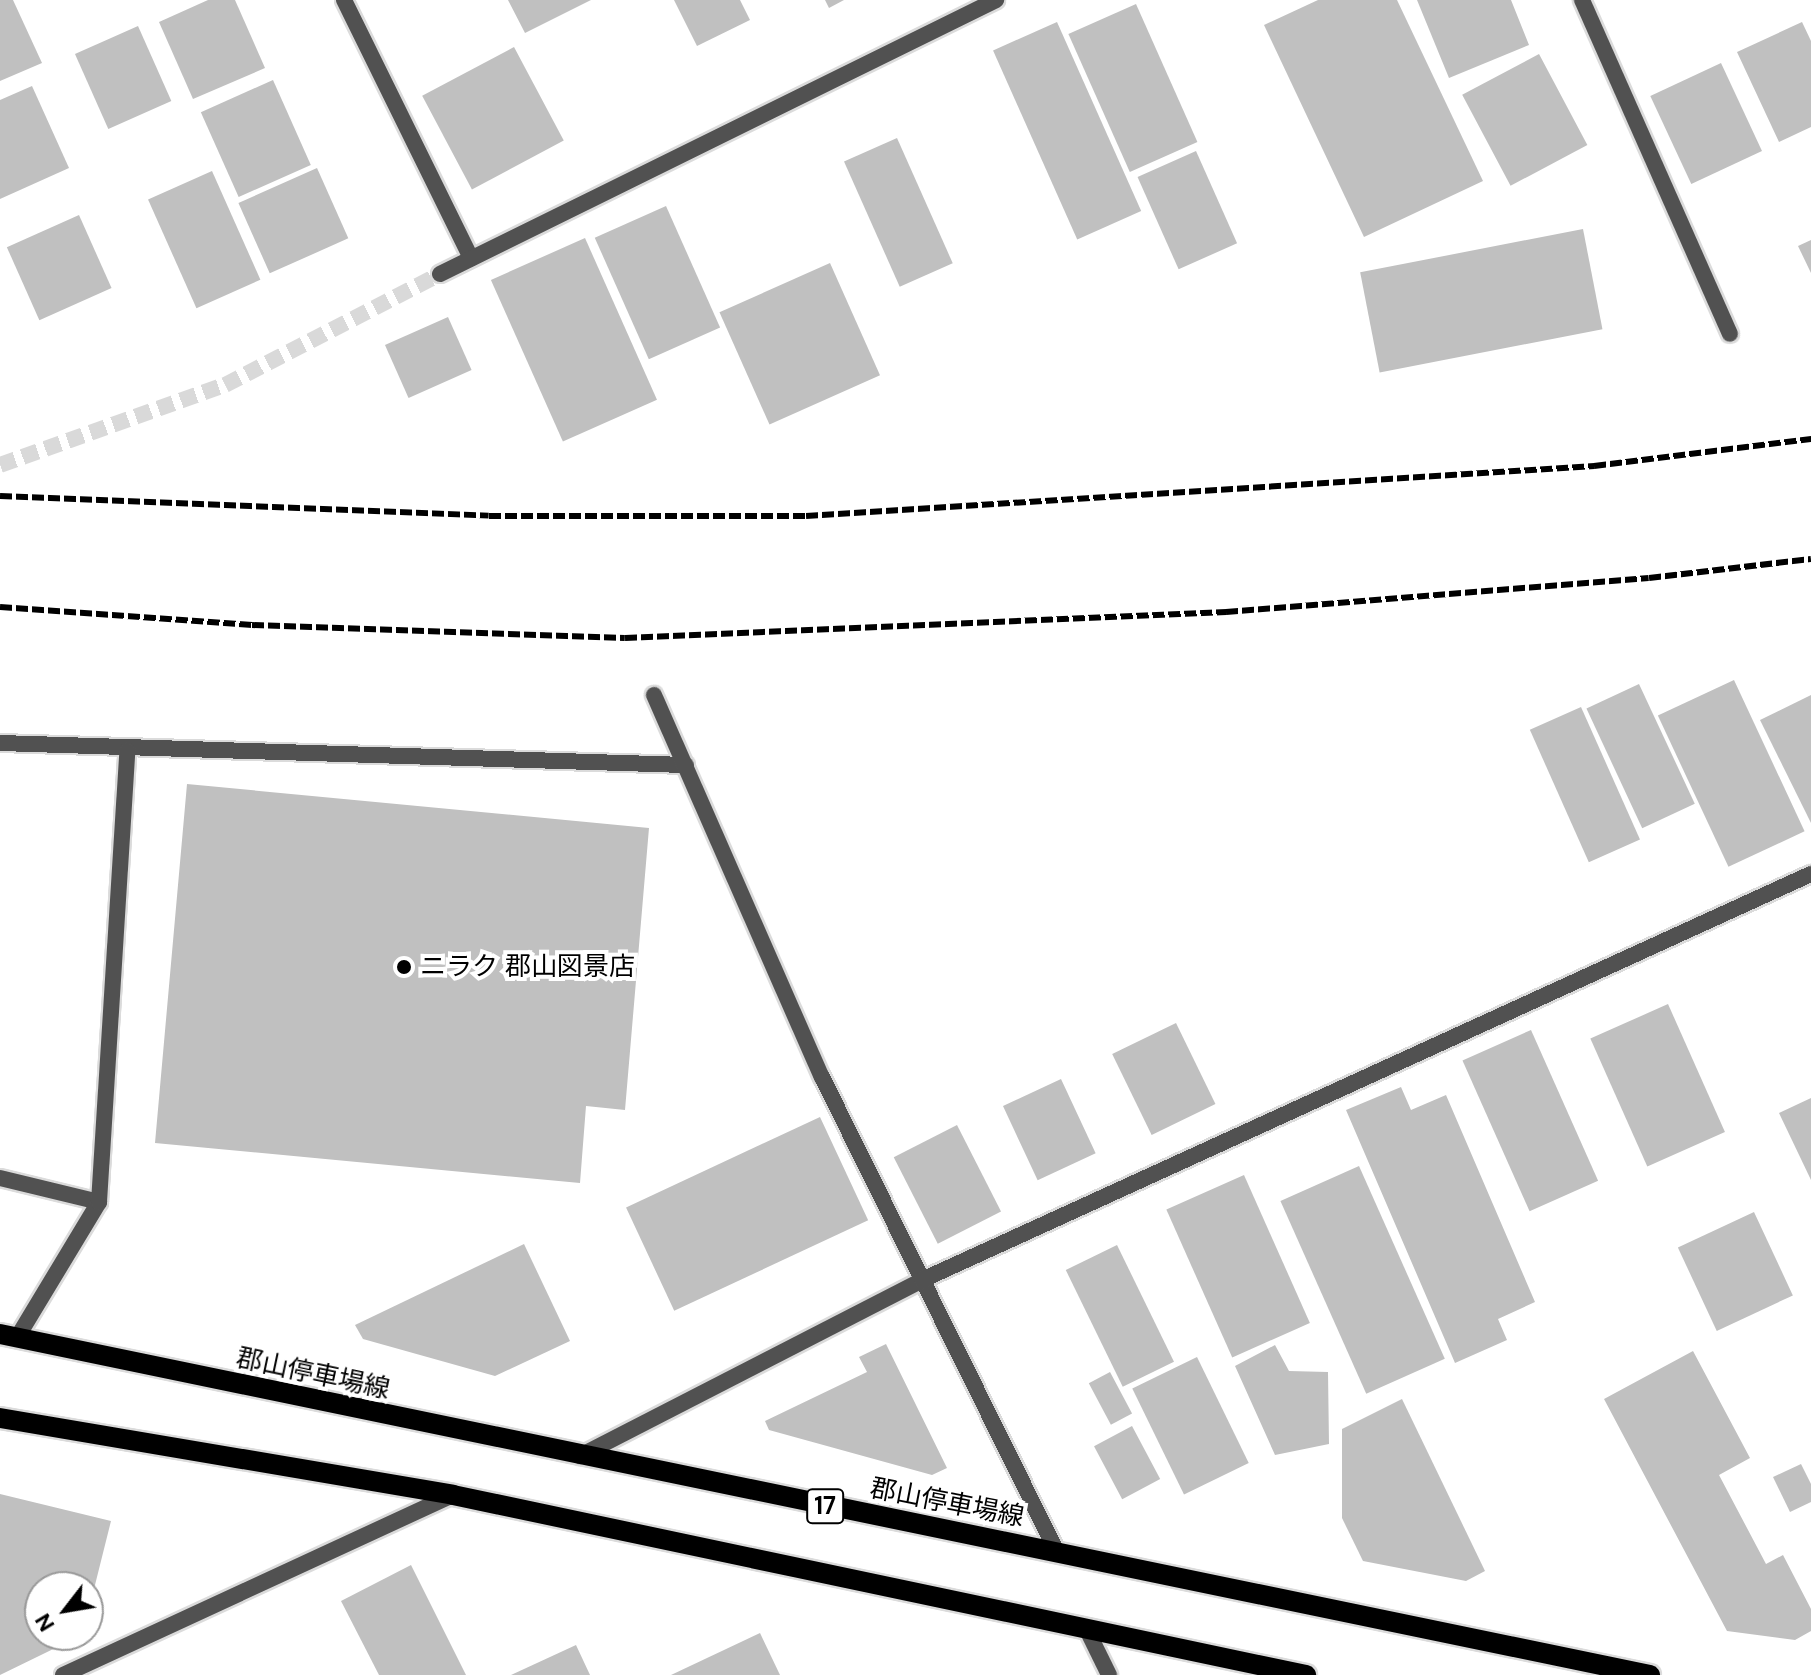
<!DOCTYPE html>
<html>
<head>
<meta charset="utf-8">
<style>
	body { margin:0 }
	#map { position:relative; width:1811px; height:1675px; overflow:hidden; background:#fff; font-family:"DM Sans","Noto Sans JP",sans-serif }
	div>[style] { position:absolute }
	.building>* { inset:0; background:#c0c0c0; transform-origin:0 0 }
	.minor-tunnel>* { height:16px; margin-top:-8px; transform-origin:0; background:repeating-linear-gradient(90deg,#d9d9d9 0 16px,transparent 0 24px) }
	.roads { filter:drop-shadow(2px 0 #dbdbdb) drop-shadow(-2px 0 #dbdbdb) drop-shadow(0 2px #dbdbdb) drop-shadow(0 -2px #dbdbdb) }
	.service>* { height:16px; margin:-8px; padding:0 8px; transform-origin:8px; border-radius:8px; background:#515151 }
	.minor>* { height:16px; margin:-8px; padding:0 8px; transform-origin:8px; border-radius:8px; background:#515151 }
	.primary>* { height:20px; margin:-10px; padding:0 10px; transform-origin:10px; border-radius:10px; background:#000 }
	.rail>* { height:6px; margin-top:-3px; transform-origin:0; background:repeating-linear-gradient(90deg,#000 0 12px,transparent 0 16px) }
	.dots>* { width:22px; height:22px; translate:-50% -50%; box-sizing:border-box; border:4px solid #fff; border-radius:50% }
	span { translate:-50% -50%; white-space:nowrap; text-align:center; line-height:1.15; -webkit-text-stroke:8px #fff; paint-order:stroke }
	.shield-label span { padding:2px 6px; background:#fff; border:2px solid; border-radius:6px; -webkit-text-stroke-width:0 }
	.shield-label { font-size:24px; color:#000; font-weight:700 }
	.poi-label { font-size:26px; color:#000 }
	.left { translate:0 -50%; text-align:left }
	.street-label { font-size:26px; color:#000 }
	.north { position:absolute; left:24px; top:1571px; width:80px; height:80px; box-sizing:border-box; background:#fff; border:2px solid #999; border-radius:50%; rotate:239deg; font-size:22px; font-weight:700; line-height:32px; text-align:center; color:#000 }
	.north::after { content:''; display:block; margin:auto; width:28px; height:36px; background:#000; clip-path:polygon(50% 0,100% 100%,50% 72%,0 100%) }
</style>
</head>
<body>
<div id="map">
	<div class="building">
		<div style="clip-path:polygon(0 0,13px 0,42px 63px,0 81px)"></div>
		<div style="clip-path:polygon(208px 0,235px 0,265px 68px,193px 99px,159px 22px)"></div>
		<div style="clip-path:polygon(508px 0,591px 0,525px 33px)"></div>
		<div style="clip-path:polygon(674px 0,740px 0,750px 20px,697px 46px)"></div>
		<div style="clip-path:polygon(825px 0,844px 0,829px 8px)"></div>
		<div style="clip-path:polygon(1318px 0,1397px 0,1483px 181px,1364px 237px,1264px 25px)"></div>
		<div style="clip-path:polygon(1417px 0,1511px 0,1529px 45px,1449px 78px)"></div>
		<div style="left:1136px;top:4px;width:151px;height:74px;rotate:66deg"></div>
		<div style="left:1057px;top:22px;width:207px;height:70px;rotate:66deg"></div>
		<div style="clip-path:polygon(1802px 22px,1811px 41px,1811px 127px,1779px 142px,1737px 52px)"></div>
		<div style="left:138px;top:26px;width:82px;height:69px;rotate:66deg"></div>
		<div style="left:514px;top:47px;width:106px;height:104px;rotate:62deg"></div>
		<div style="left:1539px;top:54px;width:103px;height:87px;rotate:62deg"></div>
		<div style="left:1721px;top:63px;width:97px;height:78px;rotate:65deg"></div>
		<div style="left:273px;top:80px;width:93px;height:79px;rotate:66deg"></div>
		<div style="clip-path:polygon(32px 86px,69px 168px,0 199px,0 100px)"></div>
		<div style="left:897px;top:138px;width:137px;height:58px;rotate:66deg"></div>
		<div style="left:1196px;top:151px;width:101px;height:64px;rotate:66deg"></div>
		<div style="left:317px;top:168px;width:77px;height:86px;rotate:66deg"></div>
		<div style="left:212px;top:171px;width:119px;height:70px;rotate:66deg"></div>
		<div style="left:666px;top:206px;width:133px;height:78px;rotate:66deg"></div>
		<div style="left:79px;top:215px;width:80px;height:79px;rotate:66deg"></div>
		<div style="left:1583px;top:229px;width:102px;height:227px;rotate:79deg"></div>
		<div style="left:585px;top:238px;width:177px;height:103px;rotate:66deg"></div>
		<div style="clip-path:polygon(1811px 240px,1811px 273px,1798px 246px)"></div>
		<div style="left:830px;top:263px;width:123px;height:121px;rotate:66deg"></div>
		<div style="left:448px;top:317px;width:58px;height:69px;rotate:66deg"></div>
		<div style="left:1734px;top:680px;width:167px;height:84px;rotate:65deg"></div>
		<div style="left:1639px;top:684px;width:132px;height:58px;rotate:65deg"></div>
		<div style="clip-path:polygon(1811px 695px,1811px 823px,1760px 720px)"></div>
		<div style="left:1581px;top:707px;width:145px;height:56px;rotate:66deg"></div>
		<div style="clip-path:polygon(187px 784px,649px 828px,625px 1110px,586px 1106px,580px 1183px,155px 1143px)"></div>
		<div style="left:1668px;top:1004px;width:140px;height:85px;rotate:66deg"></div>
		<div style="left:1176px;top:1023px;width:90px;height:71px;rotate:64deg"></div>
		<div style="left:1531px;top:1030px;width:165px;height:75px;rotate:66deg"></div>
		<div style="left:1061px;top:1079px;width:82px;height:64px;rotate:65deg"></div>
		<div style="clip-path:polygon(1401px 1087px,1411px 1110px,1446px 1095px,1535px 1302px,1498px 1319px,1507px 1340px,1455px 1363px,1346px 1110px)"></div>
		<div style="clip-path:polygon(1811px 1098px,1811px 1180px,1779px 1113px)"></div>
		<div style="left:820px;top:1117px;width:114px;height:214px;rotate:65deg"></div>
		<div style="left:957px;top:1125px;width:97px;height:71px;rotate:63deg"></div>
		<div style="left:1359px;top:1166px;width:211px;height:86px;rotate:66deg"></div>
		<div style="left:1244px;top:1175px;width:162px;height:85px;rotate:66deg"></div>
		<div style="left:1754px;top:1212px;width:92px;height:84px;rotate:65deg"></div>
		<div style="clip-path:polygon(524px 1244px,570px 1341px,495px 1376px,363px 1339px,355px 1325px)"></div>
		<div style="left:1117px;top:1245px;width:130px;height:57px;rotate:64deg"></div>
		<div style="clip-path:polygon(886px 1344px,947px 1468px,932px 1475px,769px 1430px,765px 1421px,867px 1372px,859px 1357px)"></div>
		<div style="clip-path:polygon(1275px 1345px,1289px 1371px,1328px 1372px,1329px 1444px,1275px 1455px,1235px 1366px)"></div>
		<div style="clip-path:polygon(1693px 1351px,1750px 1458px,1719px 1475px,1766px 1564px,1783px 1555px,1811px 1609px,1811px 1631px,1795px 1640px,1727px 1631px,1604px 1399px)"></div>
		<div style="left:1197px;top:1357px;width:118px;height:72px;rotate:64deg"></div>
		<div style="left:1110px;top:1372px;width:47px;height:24px;rotate:62deg"></div>
		<div style="clip-path:polygon(1402px 1399px,1485px 1571px,1466px 1581px,1363px 1561px,1342px 1518px,1342px 1429px)"></div>
		<div style="left:1132px;top:1426px;width:60px;height:43px;rotate:62deg"></div>
		<div style="clip-path:polygon(1801px 1464px,1811px 1484px,1811px 1502px,1790px 1512px,1773px 1477px)"></div>
		<div style="clip-path:polygon(0 1494px,111px 1521px,89px 1609px,88px 1587px,40px 1587px,40px 1635px,82px 1635px,0 1675px)"></div>
		<div style="clip-path:polygon(411px 1565px,466px 1675px,379px 1675px,341px 1601px)"></div>
		<div style="clip-path:polygon(760px 1633px,780px 1675px,671px 1675px)"></div>
		<div style="clip-path:polygon(576px 1645px,590px 1675px,511px 1675px)"></div>
	</div>
	<div class="minor-tunnel">
		<div style="left:0;top:465px;width:239px;rotate:-19.6deg"></div>
		<div style="left:225px;top:385px;width:242px;rotate:-27.3deg"></div>
	</div>
	<div class="roads">
		<div class="service">
			<div style="left:0;top:743px;width:686px;rotate:1.84deg"></div>
			<div style="left:0;top:1178px;width:102px;rotate:13.6deg"></div>
			<div style="left:99px;top:1202px;width:159px;rotate:121.1deg"></div>
			<div style="left:99px;top:1202px;width:452px;rotate:-86.4deg"></div>
		</div>
		<div class="minor">
			<div style="left:344px;top:0;width:288px;rotate:63.8deg"></div>
			<div style="left:1582px;top:0;width:365px;rotate:66.1deg"></div>
			<div style="left:440px;top:274px;width:620px;rotate:-26.23deg"></div>
			<div style="left:654px;top:695px;width:417px;rotate:66.3deg"></div>
			<div style="left:822px;top:1077px;width:530px;rotate:63.68deg"></div>
			<div style="left:580px;top:1456px;width:385px;rotate:-27.2deg"></div>
			<div style="left:922px;top:1280px;width:977px;rotate:-24.55deg"></div>
			<div style="left:1087px;top:1630px;width:50px;rotate:63.9deg"></div>
			<div style="left:63px;top:1675px;width:430px;rotate:-24.8deg"></div>
		</div>
		<div class="primary">
			<div style="left:0;top:1334px;width:1685px;rotate:11.68deg"></div>
			<div style="left:0;top:1418px;width:459px;rotate:9.6deg"></div>
			<div style="left:453px;top:1495px;width:872px;rotate:11.92deg"></div>
		</div>
	</div>
	<div class="rail">
		<div style="left:0;top:496px;width:489px;rotate:2.3deg"></div>
		<div style="left:489px;top:516px;width:317px"></div>
		<div style="left:806px;top:516px;width:790px;rotate:-3.63deg"></div>
		<div style="left:1594px;top:466px;width:219px;rotate:-7.1deg"></div>
		<div style="left:0;top:607px;width:253px;rotate:4.1deg"></div>
		<div style="left:252px;top:625px;width:373px;rotate:2deg"></div>
		<div style="left:625px;top:638px;width:602px;rotate:-2.48deg"></div>
		<div style="left:1226px;top:612px;width:424px;rotate:-4.6deg"></div>
		<div style="left:1649px;top:578px;width:163px;rotate:-6.7deg"></div>
	</div>
	<div class="dots">
		<div style="left:404px;top:967px;background:#000"></div>
	</div>
	<div class="shield-label">
		<span style="left:825px;top:1506px">17</span>
	</div>
	<div class="poi-label">
		<span class="left" style="left:420px;top:967px">ニラク 郡山図景店</span>
	</div>
	<div class="street-label">
		<span style="left:313px;top:1374px;rotate:12deg">郡山停車場線</span>
		<span style="left:947px;top:1503px;rotate:11deg">郡山停車場線</span>
	</div>
	<div class="north">N</div>
</div>
</body>
</html>
